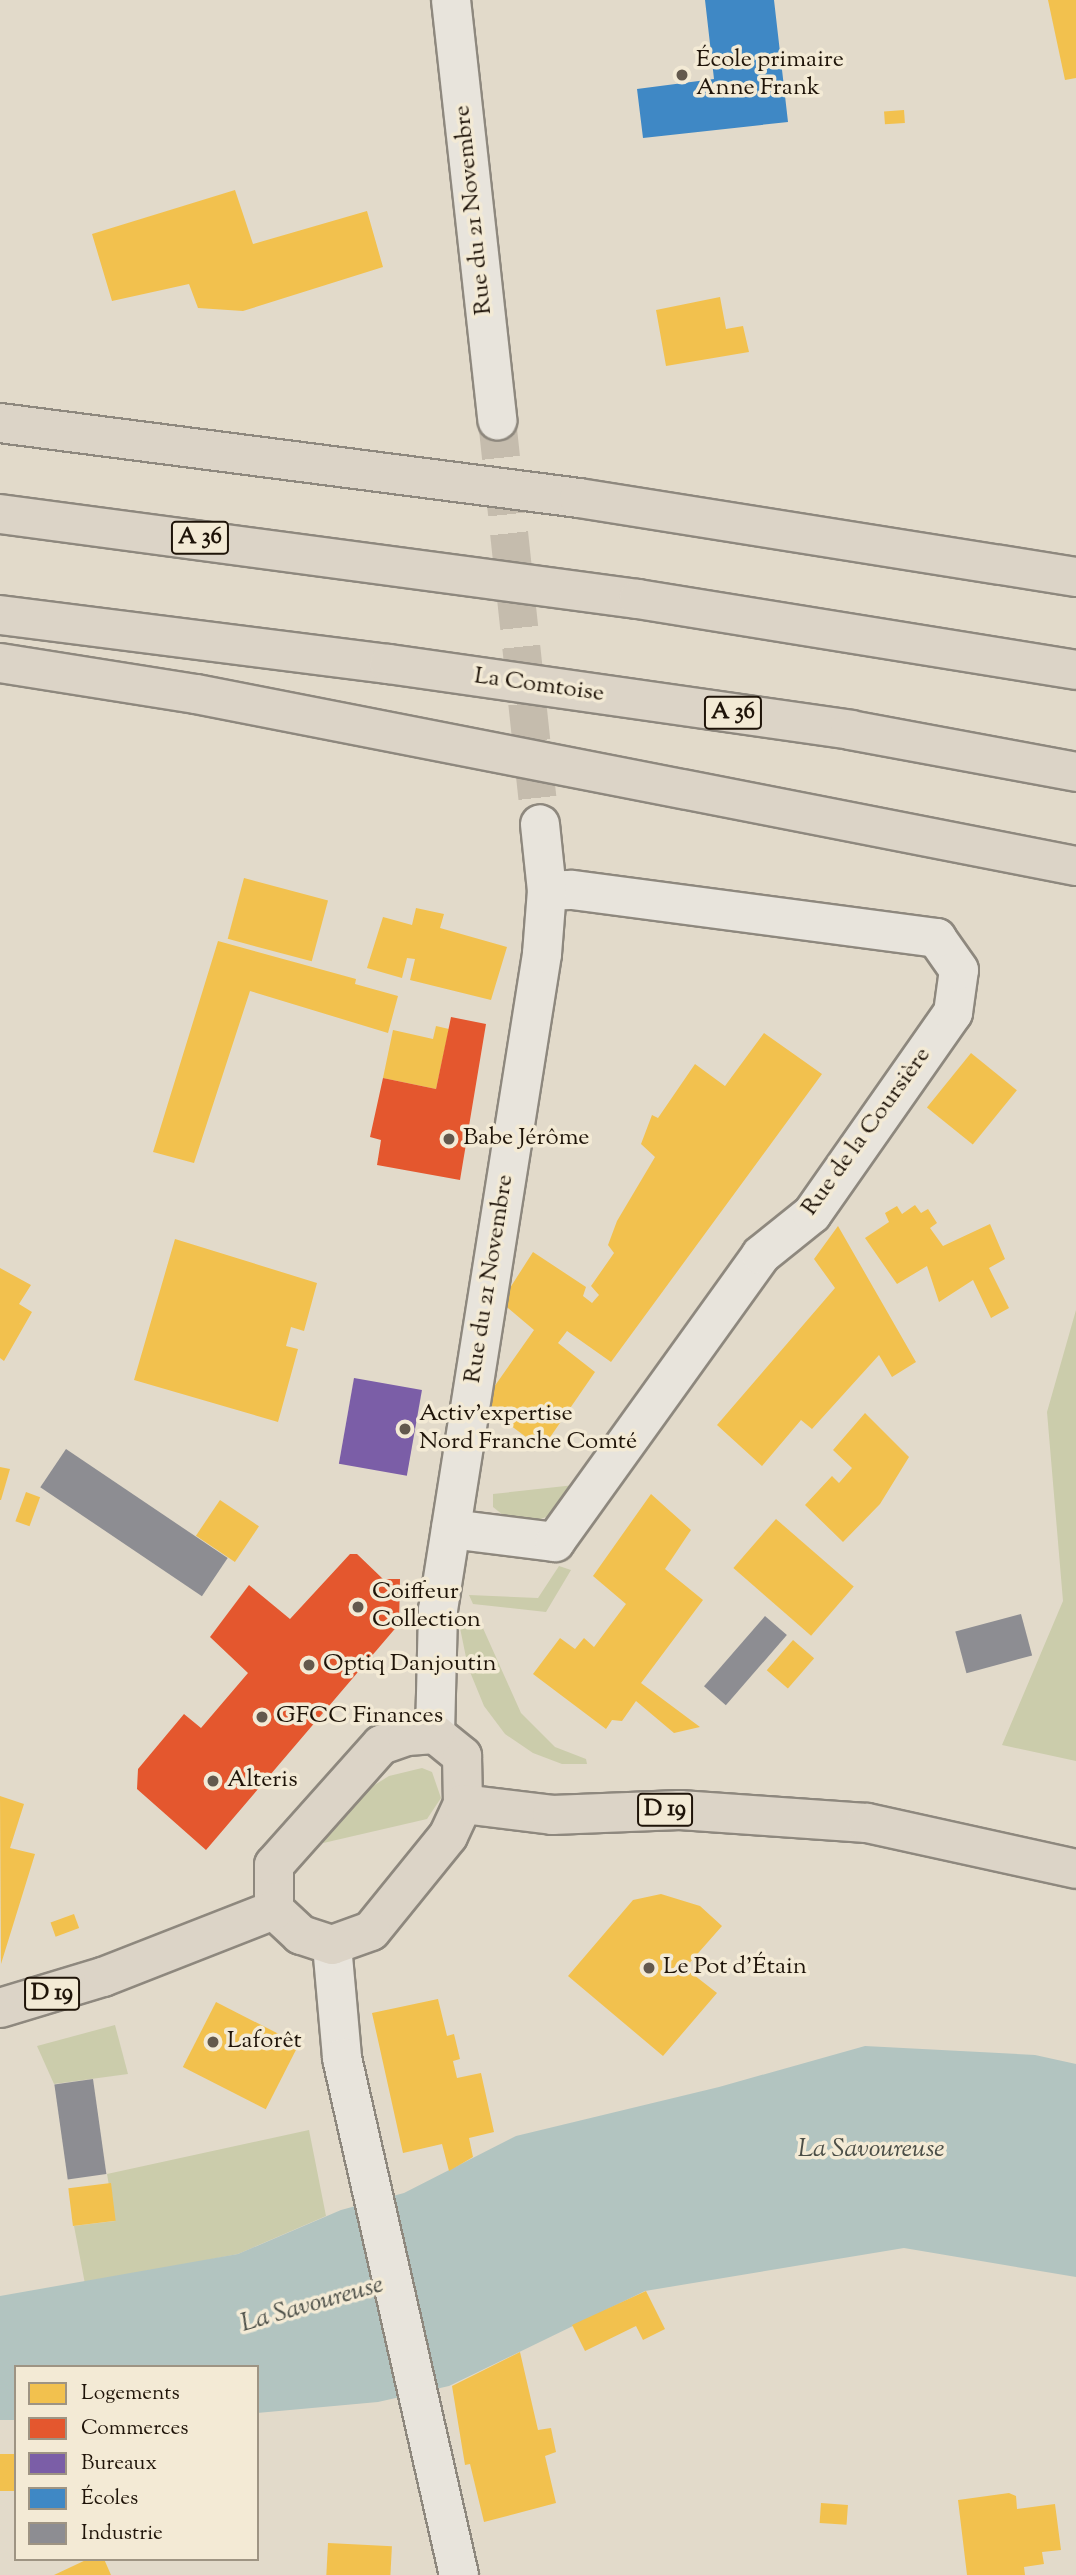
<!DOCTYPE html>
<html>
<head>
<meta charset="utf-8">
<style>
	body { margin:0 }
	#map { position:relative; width:1076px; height:2575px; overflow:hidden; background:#e2daca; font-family:"Sorts Mill Goudy",serif }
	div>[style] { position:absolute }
	.green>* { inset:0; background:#cbccab }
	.water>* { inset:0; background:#b2c4c0 }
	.homes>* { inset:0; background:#f2c14e; transform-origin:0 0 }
	.shops>* { inset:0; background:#e4572e }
	.offices>* { inset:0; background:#7b5ea7; transform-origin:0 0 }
	.schools>* { inset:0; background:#3f88c5 }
	.industry>* { inset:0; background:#8d8d92; transform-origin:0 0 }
	.minor-tunnel>* { height:38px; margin-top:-19px; transform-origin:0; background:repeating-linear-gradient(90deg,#c5bcad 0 38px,transparent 0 57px) }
	.roads { filter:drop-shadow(2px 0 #8e887e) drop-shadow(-2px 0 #8e887e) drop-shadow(0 2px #8e887e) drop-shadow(0 -2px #8e887e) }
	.minor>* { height:38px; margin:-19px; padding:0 19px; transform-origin:19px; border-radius:19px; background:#e8e4dc }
	.major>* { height:38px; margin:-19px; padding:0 19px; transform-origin:19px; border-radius:19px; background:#dcd4c7 }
	.highway>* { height:38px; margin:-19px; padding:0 19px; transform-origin:19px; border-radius:19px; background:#dcd4c7 }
	.dots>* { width:19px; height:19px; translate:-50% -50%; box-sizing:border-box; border:4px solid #f3ead5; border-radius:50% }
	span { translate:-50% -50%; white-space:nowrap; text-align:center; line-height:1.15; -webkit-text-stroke:7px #f3ead5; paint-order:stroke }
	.shield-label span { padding:2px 5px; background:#f3ead5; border:2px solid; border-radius:5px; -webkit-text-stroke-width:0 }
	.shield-label { font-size:23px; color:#1f1409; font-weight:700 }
	.poi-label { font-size:24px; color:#1f1409 }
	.left { translate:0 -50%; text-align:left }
	.street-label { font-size:24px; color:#1f1409 }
	.water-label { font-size:26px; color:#4b4e47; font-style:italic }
	.legend { position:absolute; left:14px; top:2365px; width:245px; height:196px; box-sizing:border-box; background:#f3ead5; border:2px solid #9e9483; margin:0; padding:9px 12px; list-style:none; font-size:21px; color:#1f1409 }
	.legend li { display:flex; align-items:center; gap:14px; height:35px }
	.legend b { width:35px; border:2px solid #9e9483 }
</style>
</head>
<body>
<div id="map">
	<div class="green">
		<div style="clip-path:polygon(1076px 1310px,1076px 1761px,1002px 1745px,1063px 1601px,1047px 1412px)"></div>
		<div style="clip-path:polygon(584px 1484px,560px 1512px,535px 1521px,508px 1519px,493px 1507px,493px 1494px)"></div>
		<div style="clip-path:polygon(559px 1566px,571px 1570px,546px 1612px,473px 1604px,469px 1595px,538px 1598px)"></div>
		<div style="clip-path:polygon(482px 1626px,521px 1713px,555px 1747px,586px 1759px,587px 1764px,562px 1764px,533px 1753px,505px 1734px,484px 1706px,468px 1667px,460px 1628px)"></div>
		<div style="clip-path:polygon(422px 1768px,432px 1772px,441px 1798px,427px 1819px,319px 1844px,368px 1789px,389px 1776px)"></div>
		<div style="clip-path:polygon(115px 2025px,128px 2074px,54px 2084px,37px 2046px)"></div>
		<div style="clip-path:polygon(309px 2130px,326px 2216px,238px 2254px,85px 2284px,74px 2226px,115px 2221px,107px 2174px)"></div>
	</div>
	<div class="water">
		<div style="clip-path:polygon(865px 2046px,1035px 2055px,1076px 2064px,1076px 2277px,904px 2248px,645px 2291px,449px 2386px,378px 2402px,257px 2413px,257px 2367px,16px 2367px,16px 2420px,0 2420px,0 2296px,238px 2254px,341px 2210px,404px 2193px,516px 2136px,719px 2087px)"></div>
	</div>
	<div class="homes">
		<div style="clip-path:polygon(1048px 0,1076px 0,1076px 78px,1065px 80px)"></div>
		<div style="left:904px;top:110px;width:13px;height:20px;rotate:86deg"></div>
		<div style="clip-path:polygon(235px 190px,253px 244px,367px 211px,383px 267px,243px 311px,198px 308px,189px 284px,112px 301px,92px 234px)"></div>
		<div style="clip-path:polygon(720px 297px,726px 329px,743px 326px,749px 352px,666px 366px,656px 310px)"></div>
		<div style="left:244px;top:878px;width:87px;height:63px;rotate:15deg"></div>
		<div style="clip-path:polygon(416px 908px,444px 914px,440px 928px,507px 947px,491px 1000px,410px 980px,415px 959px,407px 958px,402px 978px,367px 968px,383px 917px,412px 925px)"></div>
		<div style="clip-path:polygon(218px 941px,356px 979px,355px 984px,398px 996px,388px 1033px,250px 991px,194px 1163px,153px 1152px)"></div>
		<div style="clip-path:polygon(436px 1026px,449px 1029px,436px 1089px,383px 1078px,393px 1030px,433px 1039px)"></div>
		<div style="clip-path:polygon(764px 1033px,822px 1074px,611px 1362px,567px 1331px,558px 1343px,595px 1372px,542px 1449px,482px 1404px,534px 1330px,501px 1302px,533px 1252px,586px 1287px,583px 1296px,592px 1303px,599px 1295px,591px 1286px,614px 1253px,608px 1245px,617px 1221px,655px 1157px,641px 1144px,652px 1115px,658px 1118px,695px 1064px,725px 1086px)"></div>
		<div style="left:971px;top:1053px;width:59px;height:70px;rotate:39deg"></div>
		<div style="clip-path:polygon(915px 1205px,921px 1213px,928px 1209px,937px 1223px,930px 1228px,943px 1246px,990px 1224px,1005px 1259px,989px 1268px,1009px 1308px,991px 1318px,973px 1280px,939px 1302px,927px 1266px,897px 1284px,865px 1238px,889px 1222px,885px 1213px,897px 1206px,902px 1214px)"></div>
		<div style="clip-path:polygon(838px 1226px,916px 1362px,892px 1377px,879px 1355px,812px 1429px,801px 1420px,762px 1466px,717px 1425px,835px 1288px,814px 1259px)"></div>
		<div style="clip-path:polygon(175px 1239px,317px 1283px,304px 1331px,291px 1327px,286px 1346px,298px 1349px,278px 1422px,134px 1380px)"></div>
		<div style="clip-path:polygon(0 1268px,31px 1285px,19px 1304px,32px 1312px,4px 1361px,0 1358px)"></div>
		<div style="clip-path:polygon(865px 1413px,909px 1457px,880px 1504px,843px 1542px,805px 1505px,832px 1476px,839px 1483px,852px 1468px,833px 1450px)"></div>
		<div style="clip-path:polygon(0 1467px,10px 1469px,1px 1500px,0 1500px)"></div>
		<div style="left:26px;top:1492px;width:15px;height:31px;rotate:20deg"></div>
		<div style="clip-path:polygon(651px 1494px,691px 1530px,665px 1569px,703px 1600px,641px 1683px,700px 1727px,674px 1733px,636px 1701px,622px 1721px,612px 1720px,606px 1729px,533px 1674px,560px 1638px,575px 1649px,584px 1638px,594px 1647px,626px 1604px,593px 1576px)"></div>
		<div style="left:220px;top:1500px;width:47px;height:43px;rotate:34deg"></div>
		<div style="left:776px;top:1519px;width:103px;height:65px;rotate:41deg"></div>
		<div style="left:793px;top:1640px;width:28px;height:40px;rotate:41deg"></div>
		<div style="clip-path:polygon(0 1796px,24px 1804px,10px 1848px,35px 1854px,1px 1964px)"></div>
		<div style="clip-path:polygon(661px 1894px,700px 1906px,722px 1926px,685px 1968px,717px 1993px,663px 2056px,568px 1976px,633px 1900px)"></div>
		<div style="left:74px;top:1914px;width:15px;height:25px;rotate:70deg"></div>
		<div style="clip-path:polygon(438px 1999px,447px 2036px,454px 2034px,460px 2059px,453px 2061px,457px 2078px,481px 2073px,494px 2132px,469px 2138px,473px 2157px,449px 2171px,442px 2144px,403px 2153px,372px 2013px)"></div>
		<div style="left:216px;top:2002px;width:93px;height:73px;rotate:27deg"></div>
		<div style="left:111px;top:2183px;width:38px;height:43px;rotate:83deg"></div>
		<div style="clip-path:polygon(646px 2291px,665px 2329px,643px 2340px,636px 2326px,585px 2351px,572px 2325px)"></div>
		<div style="clip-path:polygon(520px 2352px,538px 2430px,551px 2428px,556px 2452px,545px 2456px,556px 2503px,484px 2522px,470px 2464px,465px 2465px,452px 2386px)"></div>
		<div style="left:16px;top:2454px;width:37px;height:16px;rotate:90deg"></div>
		<div style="clip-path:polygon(1009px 2493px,1016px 2496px,1017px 2509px,1055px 2504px,1061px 2550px,1042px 2552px,1044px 2564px,1024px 2567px,1025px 2575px,967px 2575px,958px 2500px)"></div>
		<div style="left:821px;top:2503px;width:27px;height:20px;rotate:4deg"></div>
		<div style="left:328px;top:2543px;width:64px;height:32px;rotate:3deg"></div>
		<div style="clip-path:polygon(88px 2559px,104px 2559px,111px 2575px,54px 2575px)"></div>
	</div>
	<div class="shops">
		<div style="clip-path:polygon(451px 1017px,486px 1024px,460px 1180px,377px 1165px,381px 1140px,370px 1137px,383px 1078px,436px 1089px)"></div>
		<div style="clip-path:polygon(350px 1554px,357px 1554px,383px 1579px,400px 1579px,399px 1624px,206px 1850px,137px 1789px,138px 1769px,184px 1714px,201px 1728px,248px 1673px,210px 1637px,249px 1585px,290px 1619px)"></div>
	</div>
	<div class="offices">
		<div style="left:354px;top:1378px;width:69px;height:87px;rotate:10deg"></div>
	</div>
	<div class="schools">
		<div style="clip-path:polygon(705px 0,774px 0,788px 122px,643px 138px,637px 89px,714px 79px)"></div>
	</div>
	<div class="industry">
		<div style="left:66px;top:1449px;width:195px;height:46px;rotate:34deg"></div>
		<div style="left:1021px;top:1614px;width:43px;height:68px;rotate:75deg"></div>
		<div style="left:765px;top:1616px;width:29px;height:93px;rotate:41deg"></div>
		<div style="left:93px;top:2079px;width:96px;height:39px;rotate:82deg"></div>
	</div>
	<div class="minor-tunnel">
		<div style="left:497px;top:420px;width:406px;rotate:83.9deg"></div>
	</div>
	<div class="roads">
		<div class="minor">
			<div style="left:451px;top:0;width:423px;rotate:83.7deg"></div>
			<div style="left:451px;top:1529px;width:105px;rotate:7.1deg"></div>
			<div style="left:555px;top:1542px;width:353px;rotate:-54.3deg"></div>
			<div style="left:761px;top:1255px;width:65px;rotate:-38.8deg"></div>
			<div style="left:812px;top:1214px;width:246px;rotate:-55deg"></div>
			<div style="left:953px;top:1013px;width:43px;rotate:-82.1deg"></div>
			<div style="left:959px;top:970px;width:39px;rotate:-125deg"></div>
			<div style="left:937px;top:938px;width:370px;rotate:-172.5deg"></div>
			<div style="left:570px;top:890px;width:23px;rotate:178deg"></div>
			<div style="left:435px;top:1734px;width:124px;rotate:-88.6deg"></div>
			<div style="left:438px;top:1610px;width:664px;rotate:-80.99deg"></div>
			<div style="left:542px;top:954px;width:63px;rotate:-85.5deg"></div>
			<div style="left:547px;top:891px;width:67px;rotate:-96deg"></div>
			<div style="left:332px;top:1945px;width:113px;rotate:84.9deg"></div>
			<div style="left:342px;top:2058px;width:530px;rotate:77.25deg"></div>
		</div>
		<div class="major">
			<div style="left:435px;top:1734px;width:35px;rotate:39deg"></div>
			<div style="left:462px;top:1756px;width:48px;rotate:88.8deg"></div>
			<div style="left:463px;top:1804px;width:35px;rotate:115deg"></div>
			<div style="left:448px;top:1836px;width:122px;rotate:129deg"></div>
			<div style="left:371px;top:1931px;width:41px;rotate:160.3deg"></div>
			<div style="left:332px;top:1945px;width:33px;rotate:-162deg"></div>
			<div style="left:301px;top:1935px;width:37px;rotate:-137deg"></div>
			<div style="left:274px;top:1910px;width:45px;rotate:-90deg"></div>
			<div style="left:274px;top:1865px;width:161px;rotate:-48.3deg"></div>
			<div style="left:381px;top:1745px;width:28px;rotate:-19deg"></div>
			<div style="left:407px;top:1736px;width:28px;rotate:-4deg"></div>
			<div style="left:463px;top:1804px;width:90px;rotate:7deg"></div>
			<div style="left:552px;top:1815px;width:128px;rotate:-2.2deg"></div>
			<div style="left:680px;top:1810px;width:187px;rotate:4deg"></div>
			<div style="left:867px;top:1823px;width:214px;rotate:12.4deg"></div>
			<div style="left:0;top:2008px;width:108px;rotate:-16.8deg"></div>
			<div style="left:103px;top:1977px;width:184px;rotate:-21.4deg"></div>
		</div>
		<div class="highway">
			<div style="left:0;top:423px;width:584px;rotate:7.38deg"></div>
			<div style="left:579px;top:498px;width:503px;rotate:9.03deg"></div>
			<div style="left:0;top:514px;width:644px;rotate:7.59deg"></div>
			<div style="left:638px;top:599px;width:444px;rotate:9.2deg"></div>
			<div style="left:0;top:615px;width:392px;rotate:7.2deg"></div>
			<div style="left:389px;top:664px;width:466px;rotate:8.1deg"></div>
			<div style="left:850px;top:730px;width:230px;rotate:10.5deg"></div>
			<div style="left:0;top:663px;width:198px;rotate:9deg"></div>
			<div style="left:196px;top:694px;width:897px;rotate:11.06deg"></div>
		</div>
	</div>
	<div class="dots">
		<div style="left:682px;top:75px;background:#63594d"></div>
		<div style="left:449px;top:1139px;background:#63594d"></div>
		<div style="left:405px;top:1429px;background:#63594d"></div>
		<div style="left:358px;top:1607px;background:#63594d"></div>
		<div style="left:309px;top:1665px;background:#63594d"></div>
		<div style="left:262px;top:1717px;background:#63594d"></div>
		<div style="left:213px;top:1781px;background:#63594d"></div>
		<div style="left:649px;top:1968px;background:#63594d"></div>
		<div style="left:213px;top:2042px;background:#63594d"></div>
	</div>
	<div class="shield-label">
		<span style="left:200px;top:538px">A 36</span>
		<span style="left:733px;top:713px">A 36</span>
		<span style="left:665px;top:1810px">D 19</span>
		<span style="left:52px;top:1994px">D 19</span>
	</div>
	<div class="poi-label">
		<span class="left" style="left:696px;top:75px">École primaire<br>Anne Frank</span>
		<span class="left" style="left:463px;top:1139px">Babe Jérôme</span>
		<span class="left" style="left:419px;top:1429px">Activ'expertise<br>Nord Franche Comté</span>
		<span class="left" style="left:372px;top:1607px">Coiffeur<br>Collection</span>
		<span class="left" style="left:323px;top:1665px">Optiq Danjoutin</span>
		<span class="left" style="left:276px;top:1717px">GFCC Finances</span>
		<span class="left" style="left:227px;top:1781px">Alteris</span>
		<span class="left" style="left:663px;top:1968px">Le Pot d'Étain</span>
		<span class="left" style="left:227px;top:2042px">Laforêt</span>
	</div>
	<div class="street-label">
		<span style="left:474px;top:210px;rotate:-96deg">Rue du 21 Novembre</span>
		<span style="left:539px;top:686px;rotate:8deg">La Comtoise</span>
		<span style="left:867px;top:1132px;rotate:-54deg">Rue de la Coursière</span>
		<span style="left:490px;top:1279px;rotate:-81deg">Rue du 21 Novembre</span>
	</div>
	<div class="water-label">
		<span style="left:871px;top:2150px">La Savoureuse</span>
		<span style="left:312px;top:2305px;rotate:-16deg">La Savoureuse</span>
	</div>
	<ul class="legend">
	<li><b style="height:19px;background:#f2c14e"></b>Logements</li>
	<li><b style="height:19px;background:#e4572e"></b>Commerces</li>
	<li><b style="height:19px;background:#7b5ea7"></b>Bureaux</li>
	<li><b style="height:19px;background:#3f88c5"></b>Écoles</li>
	<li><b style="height:19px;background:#8d8d92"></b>Industrie</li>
	</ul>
</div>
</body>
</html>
